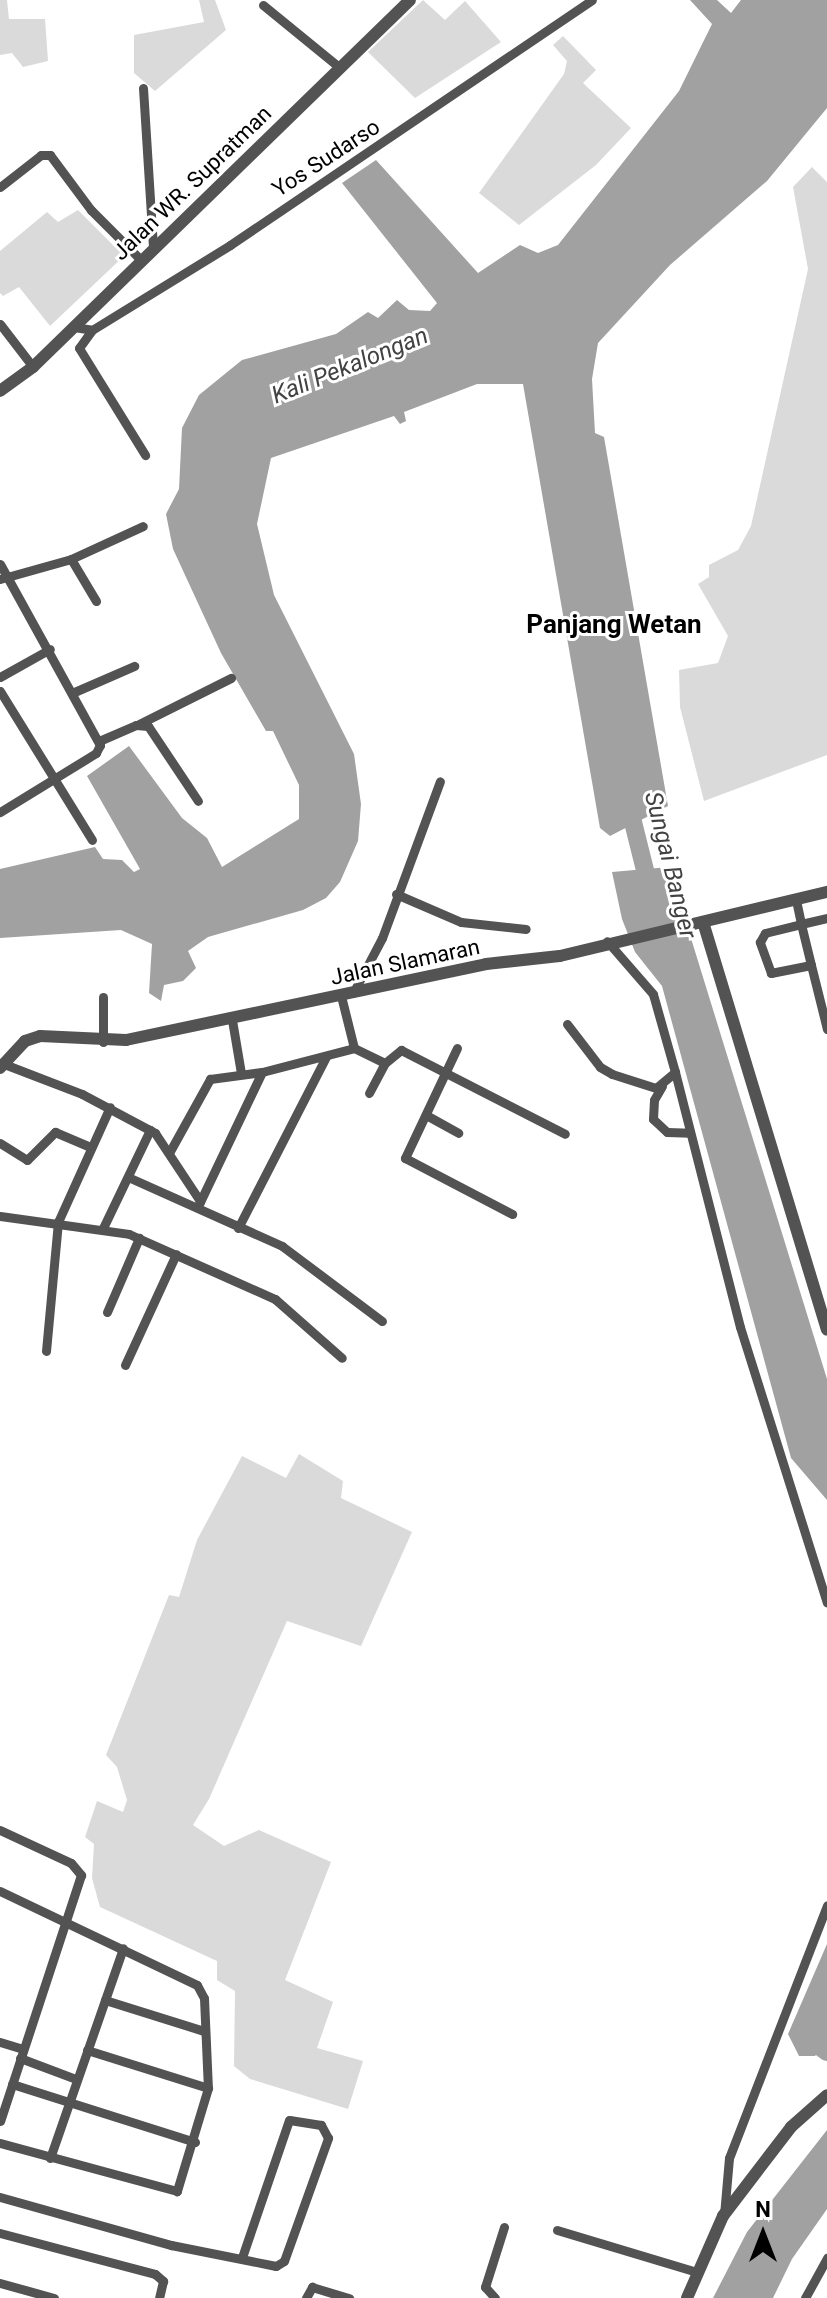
<!DOCTYPE html>
<html>
<head>
<meta charset="utf-8">
<style>
	body { margin:0 }
	#map { position:relative; width:827px; height:2298px; overflow:hidden; background:#fff; font-family:Roboto,sans-serif }
	div>[style] { position:absolute }
	.green>* { inset:0; background:#dadada }
	.water>* { inset:0; background:#a1a1a1 }
	.river>* { height:18px; margin:-9px; padding:0 9px; transform-origin:9px; border-radius:9px; background:#a1a1a1 }
	.minor>* { height:9px; margin:-4.5px; padding:0 4.5px; transform-origin:4.5px; border-radius:4.5px; background:#535353 }
	.tertiary>* { height:12px; margin:-6px; padding:0 6px; transform-origin:6px; border-radius:6px; background:#535353 }
	span { translate:-50% -50%; white-space:nowrap; text-align:center; line-height:1.15; -webkit-text-stroke:6px #fff; paint-order:stroke }
	.street-label { font-size:22px; color:#000 }
	.water-label { font-size:24px; color:#424242; font-style:italic }
	.quarter-label { font-size:26px; color:#000; font-weight:700 }
	.north { position:absolute; left:723px; top:2194px; width:80px; height:80px; -webkit-text-stroke:6px #fff; paint-order:stroke; rotate:0deg; font-size:22px; font-weight:700; line-height:32px; text-align:center; color:#000 }
	.north::after { content:''; display:block; margin:auto; width:28px; height:36px; background:#000; clip-path:polygon(50% 0,100% 100%,50% 72%,0 100%) }
</style>
</head>
<body>
<div id="map">
	<div class="green">
		<div style="clip-path:polygon(0 0,7px 0,9px 19px,45px 19px,48px 61px,23px 67px,12px 53px,0 55px)"></div>
		<div style="clip-path:polygon(199px 0,215px 0,226px 30px,155px 91px,134px 73px,134px 35px,204px 22px)"></div>
		<div style="clip-path:polygon(423px 0,445px 20px,465px 1px,501px 42px,415px 98px,368px 52px)"></div>
		<div style="clip-path:polygon(563px 36px,596px 70px,583px 83px,631px 128px,596px 165px,519px 225px,479px 193px,564px 74px,567px 61px,553px 45px)"></div>
		<div style="clip-path:polygon(812px 167px,827px 182px,827px 755px,704px 801px,680px 707px,679px 670px,718px 663px,728px 636px,698px 584px,709px 577px,709px 565px,738px 550px,751px 526px,808px 269px,793px 187px)"></div>
		<div style="clip-path:polygon(78px 210px,124px 256px,50px 326px,19px 287px,3px 296px,0 293px,0 251px,47px 212px,58px 222px)"></div>
		<div style="clip-path:polygon(299px 1454px,343px 1481px,341px 1498px,412px 1532px,361px 1646px,287px 1621px,209px 1799px,193px 1825px,224px 1846px,259px 1830px,331px 1862px,285px 1980px,333px 2002px,317px 2048px,363px 2061px,348px 2109px,250px 2079px,234px 2066px,235px 1991px,217px 1980px,217px 1961px,100px 1907px,92px 1878px,94px 1844px,85px 1837px,97px 1801px,123px 1812px,127px 1800px,117px 1767px,106px 1755px,169px 1595px,179px 1597px,197px 1540px,242px 1456px,286px 1478px)"></div>
	</div>
	<div class="water">
		<div style="clip-path:polygon(690px 0,717px 0,731px 13px,741px 0,827px 0,827px 108px,767px 181px,670px 265px,598px 343px,592px 379px,595px 433px,604px 437px,668px 806px,610px 836px,600px 828px,523px 384px,477px 384px,404px 412px,406px 421px,400px 424px,394px 416px,271px 458px,257px 524px,274px 595px,354px 754px,361px 804px,358px 841px,340px 882px,326px 898px,303px 910px,208px 937px,188px 951px,196px 968px,183px 981px,164px 985px,161px 1001px,149px 993px,152px 944px,121px 930px,0 938px,0 869px,95px 847px,103px 859px,122px 860px,134px 872px,140px 869px,87px 776px,129px 746px,182px 818px,207px 838px,222px 867px,299px 819px,299px 785px,273px 731px,266px 731px,221px 653px,173px 549px,166px 514px,179px 489px,182px 428px,199px 395px,242px 360px,336px 334px,368px 312px,378px 318px,397px 300px,409px 310px,430px 311px,437px 303px,342px 183px,376px 160px,478px 273px,520px 245px,538px 253px,558px 245px,679px 91px,712px 24px)"></div>
		<div style="clip-path:polygon(669px 867px,827px 1379px,827px 1500px,791px 1458px,662px 986px,635px 952px,622px 919px,612px 872px)"></div>
		<div style="clip-path:polygon(827px 1944px,827px 2043px,815px 2056px,799px 2056px,788px 2034px)"></div>
		<div style="clip-path:polygon(827px 2130px,827px 2209px,792px 2259px,773px 2298px,713px 2298px,747px 2232px)"></div>
	</div>
	<div class="river">
		<div style="left:628px;top:802px;width:91px;rotate:76deg"></div>
		<div style="left:827px;top:2011px;width:36px;rotate:103deg"></div>
		<div style="left:819px;top:2046px;width:10px;rotate:37deg"></div>
	</div>
	<div class="minor">
		<div style="left:263px;top:5px;width:98px;rotate:39.2deg"></div>
		<div style="left:143px;top:88px;width:159px;rotate:86.4deg"></div>
		<div style="left:0;top:187px;width:52px;rotate:-38deg"></div>
		<div style="left:41px;top:155px;width:9px"></div>
		<div style="left:50px;top:155px;width:69px;rotate:53.3deg"></div>
		<div style="left:91px;top:210px;width:71px;rotate:45deg"></div>
		<div style="left:0;top:324px;width:54px;rotate:52.5deg"></div>
		<div style="left:74px;top:327px;width:18px;rotate:9deg"></div>
		<div style="left:92px;top:330px;width:162px;rotate:-31.6deg"></div>
		<div style="left:230px;top:245px;width:437px;rotate:-34.1deg"></div>
		<div style="left:92px;top:330px;width:22px;rotate:126deg"></div>
		<div style="left:79px;top:348px;width:126px;rotate:58.3deg"></div>
		<div style="left:71px;top:559px;width:49px;rotate:59.2deg"></div>
		<div style="left:0;top:564px;width:207px;rotate:61.1deg"></div>
		<div style="left:100px;top:745px;width:9px;rotate:117deg"></div>
		<div style="left:96px;top:753px;width:113px;rotate:148.4deg"></div>
		<div style="left:0;top:579px;width:74px;rotate:-15.7deg"></div>
		<div style="left:71px;top:559px;width:79px;rotate:-24.6deg"></div>
		<div style="left:0;top:677px;width:57px;rotate:-29.2deg"></div>
		<div style="left:0;top:691px;width:175px;rotate:58.3deg"></div>
		<div style="left:72px;top:693px;width:68px;rotate:-23.5deg"></div>
		<div style="left:139px;top:724px;width:103px;rotate:-26.6deg"></div>
		<div style="left:99px;top:741px;width:40px;rotate:-23.4deg"></div>
		<div style="left:136px;top:725px;width:12px;rotate:5deg"></div>
		<div style="left:148px;top:726px;width:90px;rotate:56.3deg"></div>
		<div style="left:396px;top:894px;width:71px;rotate:23.3deg"></div>
		<div style="left:461px;top:922px;width:65px;rotate:6.1deg"></div>
		<div style="left:796px;top:900px;width:25px;rotate:78deg"></div>
		<div style="left:801px;top:924px;width:42px;rotate:76.3deg"></div>
		<div style="left:811px;top:965px;width:41px;rotate:168.7deg"></div>
		<div style="left:771px;top:973px;width:33px;rotate:-110deg"></div>
		<div style="left:760px;top:942px;width:10px;rotate:-61deg"></div>
		<div style="left:765px;top:933px;width:37px;rotate:-14deg"></div>
		<div style="left:801px;top:924px;width:27px;rotate:-13deg"></div>
		<div style="left:811px;top:965px;width:66px;rotate:76deg"></div>
		<div style="left:353px;top:993px;width:62px;rotate:-62.2deg"></div>
		<div style="left:382px;top:938px;width:167px;rotate:-69.7deg"></div>
		<div style="left:232px;top:1020px;width:54px;rotate:80.4deg"></div>
		<div style="left:567px;top:1024px;width:54px;rotate:52.5deg"></div>
		<div style="left:600px;top:1067px;width:14px;rotate:30deg"></div>
		<div style="left:612px;top:1074px;width:46px;rotate:17.7deg"></div>
		<div style="left:656px;top:1088px;width:25px;rotate:-40deg"></div>
		<div style="left:675px;top:1072px;width:81px;rotate:-105.8deg"></div>
		<div style="left:653px;top:994px;width:70px;rotate:-131deg"></div>
		<div style="left:103px;top:1042px;width:45px;rotate:-90deg"></div>
		<div style="left:354px;top:1048px;width:34px;rotate:26deg"></div>
		<div style="left:385px;top:1063px;width:21px;rotate:-39deg"></div>
		<div style="left:401px;top:1050px;width:184px;rotate:27.1deg"></div>
		<div style="left:457px;top:1048px;width:122px;rotate:115.3deg"></div>
		<div style="left:405px;top:1158px;width:121px;rotate:27.6deg"></div>
		<div style="left:4px;top:1064px;width:84px;rotate:21deg"></div>
		<div style="left:82px;top:1094px;width:83px;rotate:28.1deg"></div>
		<div style="left:155px;top:1133px;width:82px;rotate:56.5deg"></div>
		<div style="left:675px;top:1072px;width:263px;rotate:75.7deg"></div>
		<div style="left:740px;top:1327px;width:289px;rotate:72.5deg"></div>
		<div style="left:662px;top:1086px;width:16px;rotate:120deg"></div>
		<div style="left:654px;top:1100px;width:19px;rotate:93deg"></div>
		<div style="left:653px;top:1119px;width:19px;rotate:43deg"></div>
		<div style="left:667px;top:1132px;width:23px;rotate:2deg"></div>
		<div style="left:369px;top:1093px;width:34px;rotate:-62deg"></div>
		<div style="left:426px;top:1115px;width:37px;rotate:29deg"></div>
		<div style="left:0;top:1143px;width:32px;rotate:32deg"></div>
		<div style="left:27px;top:1160px;width:40px;rotate:-45deg"></div>
		<div style="left:55px;top:1132px;width:39px;rotate:23deg"></div>
		<div style="left:169px;top:1153px;width:85px;rotate:-61deg"></div>
		<div style="left:210px;top:1079px;width:52px;rotate:-7.7deg"></div>
		<div style="left:262px;top:1072px;width:95px;rotate:-14.6deg"></div>
		<div style="left:354px;top:1048px;width:54px;rotate:-104deg"></div>
		<div style="left:128px;top:1177px;width:169px;rotate:24.1deg"></div>
		<div style="left:282px;top:1246px;width:125px;rotate:36.9deg"></div>
		<div style="left:199px;top:1204px;width:146px;rotate:-64.5deg"></div>
		<div style="left:0;top:1216px;width:130px;rotate:7.9deg"></div>
		<div style="left:129px;top:1234px;width:160px;rotate:24deg"></div>
		<div style="left:275px;top:1299px;width:89px;rotate:41.4deg"></div>
		<div style="left:103px;top:1228px;width:109px;rotate:-64.4deg"></div>
		<div style="left:238px;top:1228px;width:192px;rotate:-62.8deg"></div>
		<div style="left:107px;top:1312px;width:81px;rotate:-66.6deg"></div>
		<div style="left:46px;top:1351px;width:130px;rotate:-84.7deg"></div>
		<div style="left:58px;top:1222px;width:126px;rotate:-65.7deg"></div>
		<div style="left:125px;top:1365px;width:122px;rotate:-65.3deg"></div>
		<div style="left:0;top:1830px;width:78px;rotate:24.9deg"></div>
		<div style="left:71px;top:1863px;width:16px;rotate:50deg"></div>
		<div style="left:81px;top:1875px;width:259px;rotate:108.2deg"></div>
		<div style="left:0;top:1891px;width:218px;rotate:25.5deg"></div>
		<div style="left:197px;top:1985px;width:15px;rotate:62deg"></div>
		<div style="left:204px;top:1998px;width:90px;rotate:87.5deg"></div>
		<div style="left:208px;top:2088px;width:108px;rotate:106.8deg"></div>
		<div style="left:177px;top:2191px;width:183px;rotate:-164.8deg"></div>
		<div style="left:105px;top:2000px;width:104px;rotate:17.4deg"></div>
		<div style="left:0;top:2042px;width:24px;rotate:17deg"></div>
		<div style="left:87px;top:2050px;width:127px;rotate:17.4deg"></div>
		<div style="left:20px;top:2058px;width:60px;rotate:20.6deg"></div>
		<div style="left:12px;top:2084px;width:192px;rotate:17.6deg"></div>
		<div style="left:50px;top:2158px;width:222px;rotate:-70.8deg"></div>
		<div style="left:0;top:2197px;width:178px;rotate:15.7deg"></div>
		<div style="left:171px;top:2245px;width:107px;rotate:11.3deg"></div>
		<div style="left:276px;top:2266px;width:9px;rotate:-32deg"></div>
		<div style="left:284px;top:2261px;width:131px;rotate:-70.3deg"></div>
		<div style="left:328px;top:2138px;width:15px;rotate:-118deg"></div>
		<div style="left:321px;top:2125px;width:32px;rotate:-171deg"></div>
		<div style="left:289px;top:2120px;width:145px;rotate:108.9deg"></div>
		<div style="left:724px;top:2215px;width:57px;rotate:-85deg"></div>
		<div style="left:729px;top:2158px;width:271px;rotate:-68.8deg"></div>
		<div style="left:557px;top:2230px;width:146px;rotate:16.7deg"></div>
		<div style="left:0;top:2233px;width:160px;rotate:14.8deg"></div>
		<div style="left:155px;top:2274px;width:11px;rotate:41deg"></div>
		<div style="left:163px;top:2281px;width:17px;rotate:103deg"></div>
		<div style="left:0;top:2283px;width:56px;rotate:15.5deg"></div>
		<div style="left:306px;top:2298px;width:13px;rotate:-61deg"></div>
		<div style="left:312px;top:2287px;width:39px;rotate:17deg"></div>
		<div style="left:495px;top:2298px;width:15px;rotate:-132deg"></div>
		<div style="left:485px;top:2287px;width:63px;rotate:-72.4deg"></div>
		<div style="left:805px;top:2298px;width:46px;rotate:-61.2deg"></div>
	</div>
	<div class="tertiary">
		<div style="left:0;top:391px;width:41px;rotate:-36deg"></div>
		<div style="left:33px;top:367px;width:526px;rotate:-44.23deg"></div>
		<div style="left:703px;top:922px;width:426px;rotate:73.1deg"></div>
		<div style="left:0;top:1068px;width:37px;rotate:-47deg"></div>
		<div style="left:25px;top:1041px;width:16px;rotate:-18deg"></div>
		<div style="left:40px;top:1036px;width:86px;rotate:2.7deg"></div>
		<div style="left:126px;top:1040px;width:368px;rotate:-11.9deg"></div>
		<div style="left:486px;top:964px;width:74px;rotate:-6.2deg"></div>
		<div style="left:560px;top:956px;width:275px;rotate:-13.5deg"></div>
		<div style="left:687px;top:2298px;width:90px;rotate:-66.3deg"></div>
		<div style="left:723px;top:2216px;width:112px;rotate:-52.6deg"></div>
		<div style="left:791px;top:2127px;width:48px;rotate:-41.6deg"></div>
	</div>
	<div class="street-label">
		<span style="left:326px;top:158px;rotate:-33deg">Yos Sudarso</span>
		<span style="left:192px;top:183px;rotate:-44deg">Jalan WR. Supratman</span>
		<span style="left:405px;top:962px;rotate:-12deg">Jalan Slamaran</span>
	</div>
	<div class="water-label">
		<span style="left:350px;top:366px;rotate:-22deg">Kali Pekalongan</span>
		<span style="left:670px;top:865px;rotate:76deg">Sungai Banger</span>
	</div>
	<div class="quarter-label">
		<span style="left:614px;top:625px">Panjang Wetan</span>
	</div>
	<div class="north">N</div>
</div>
</body>
</html>
